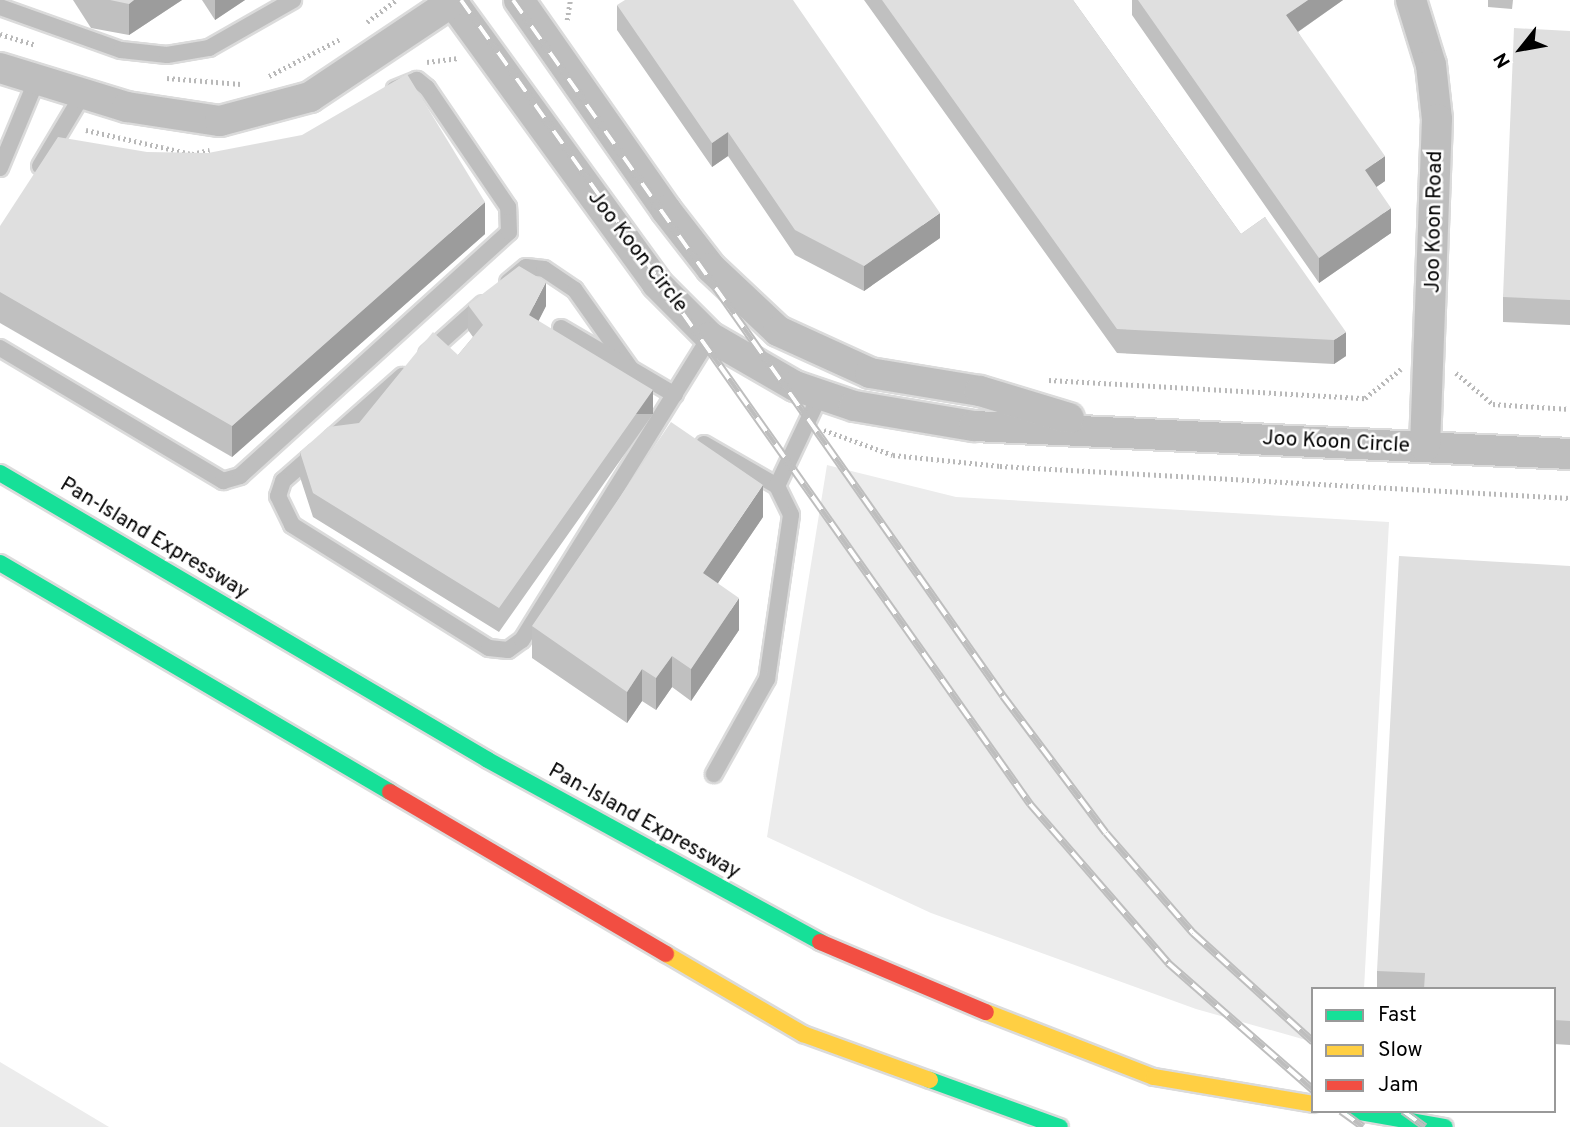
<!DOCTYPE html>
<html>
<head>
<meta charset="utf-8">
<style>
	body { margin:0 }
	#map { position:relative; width:1570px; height:1127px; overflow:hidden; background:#fff; font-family:Overpass,sans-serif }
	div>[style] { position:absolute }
	.green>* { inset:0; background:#ececec }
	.path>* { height:4.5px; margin-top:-2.25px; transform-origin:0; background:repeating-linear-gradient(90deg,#b9b9b9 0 2px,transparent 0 5.5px) }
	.roads { filter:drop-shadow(2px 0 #dbdbdb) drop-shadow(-2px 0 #dbdbdb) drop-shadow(0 2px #dbdbdb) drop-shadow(0 -2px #dbdbdb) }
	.lane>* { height:16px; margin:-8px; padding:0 8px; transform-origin:8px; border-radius:8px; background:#bebebe }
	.street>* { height:30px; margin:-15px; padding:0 15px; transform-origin:15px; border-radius:15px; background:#bebebe }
	.fast>* { height:16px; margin:-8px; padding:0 8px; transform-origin:8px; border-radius:8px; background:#16e098 }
	.slow>* { height:16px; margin:-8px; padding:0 8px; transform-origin:8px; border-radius:8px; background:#ffcf43 }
	.jam>* { height:16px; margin:-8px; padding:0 8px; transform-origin:8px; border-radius:8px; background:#f24e42 }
	.rail>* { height:8px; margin-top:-4px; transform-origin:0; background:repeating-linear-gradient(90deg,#fff 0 16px,#bebebe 0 32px); box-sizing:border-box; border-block:2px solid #bebebe }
	.wall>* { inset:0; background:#c0c0c0 }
	.shaded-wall>* { inset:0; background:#9c9c9c; transform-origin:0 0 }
	.building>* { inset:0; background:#dfdfdf }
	span { translate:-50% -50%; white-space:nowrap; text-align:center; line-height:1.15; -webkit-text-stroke:5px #fff; paint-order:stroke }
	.street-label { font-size:21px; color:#000 }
	.legend { position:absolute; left:1311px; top:987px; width:245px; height:126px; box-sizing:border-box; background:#fff; border:2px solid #999; margin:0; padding:9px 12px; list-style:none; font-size:21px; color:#000 }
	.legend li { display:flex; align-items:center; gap:14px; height:35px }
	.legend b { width:35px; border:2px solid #999 }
	.north { position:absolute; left:1486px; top:14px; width:70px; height:70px; -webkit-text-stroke:5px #fff; paint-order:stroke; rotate:239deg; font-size:19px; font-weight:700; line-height:28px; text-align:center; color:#000 }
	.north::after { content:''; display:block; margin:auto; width:24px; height:32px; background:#000; clip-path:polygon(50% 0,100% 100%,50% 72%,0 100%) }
</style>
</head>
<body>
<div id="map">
	<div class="green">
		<div style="clip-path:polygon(827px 465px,956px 497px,1389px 522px,1364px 989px,1313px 989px,1313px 1042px,1196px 1009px,931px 913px,767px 837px)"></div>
		<div style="clip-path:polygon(0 1062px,109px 1127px,0 1127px)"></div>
	</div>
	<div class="path">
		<div style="left:567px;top:20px;width:20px;rotate:-81deg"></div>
		<div style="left:367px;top:22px;width:36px;rotate:-37deg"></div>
		<div style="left:0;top:34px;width:38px;rotate:17deg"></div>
		<div style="left:427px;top:62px;width:32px;rotate:-7deg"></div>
		<div style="left:269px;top:76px;width:82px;rotate:-27.5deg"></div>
		<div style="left:167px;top:78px;width:74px;rotate:4.6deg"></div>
		<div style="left:86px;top:130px;width:109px;rotate:12.8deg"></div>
		<div style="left:192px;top:154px;width:18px;rotate:-13deg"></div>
		<div style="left:1456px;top:373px;width:48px;rotate:40deg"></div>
		<div style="left:1493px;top:404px;width:77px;rotate:3.7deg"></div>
		<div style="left:1049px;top:380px;width:317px;rotate:3.3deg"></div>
		<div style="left:1365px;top:398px;width:46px;rotate:-38.9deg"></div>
		<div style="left:824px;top:430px;width:73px;rotate:19.9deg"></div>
		<div style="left:893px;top:455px;width:108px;rotate:5.9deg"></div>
		<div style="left:1000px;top:466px;width:571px;rotate:3.21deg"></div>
	</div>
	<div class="roads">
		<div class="lane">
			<div style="left:0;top:7px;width:128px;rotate:19.6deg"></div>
			<div style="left:121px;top:50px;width:46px;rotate:6.2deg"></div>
			<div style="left:167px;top:55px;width:43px;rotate:-9.5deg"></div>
			<div style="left:209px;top:48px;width:97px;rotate:-29.7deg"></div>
			<div style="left:40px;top:166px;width:84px;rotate:-59.2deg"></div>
			<div style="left:0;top:168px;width:96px;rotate:-67.4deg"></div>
			<div style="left:508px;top:282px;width:23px;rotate:-40deg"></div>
			<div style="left:526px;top:267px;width:18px;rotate:6deg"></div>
			<div style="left:544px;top:269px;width:37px;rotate:34deg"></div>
			<div style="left:575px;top:290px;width:97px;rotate:54.7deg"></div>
			<div style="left:561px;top:328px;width:132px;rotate:30.4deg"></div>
			<div style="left:0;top:348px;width:260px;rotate:30.8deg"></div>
			<div style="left:223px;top:481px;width:18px;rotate:-16deg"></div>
			<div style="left:240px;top:476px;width:363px;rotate:-42.2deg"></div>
			<div style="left:509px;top:232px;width:25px;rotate:-92deg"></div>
			<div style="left:508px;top:207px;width:144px;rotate:-124.2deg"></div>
			<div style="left:427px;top:88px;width:13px;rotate:-141deg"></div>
			<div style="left:417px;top:80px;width:24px;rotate:158deg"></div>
			<div style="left:427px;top:354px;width:75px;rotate:-41.8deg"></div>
			<div style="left:332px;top:438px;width:94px;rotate:-41.5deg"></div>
			<div style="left:704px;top:444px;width:84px;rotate:29.9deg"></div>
			<div style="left:777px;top:486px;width:32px;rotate:64deg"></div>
			<div style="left:791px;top:515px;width:166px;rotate:98.3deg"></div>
			<div style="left:767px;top:679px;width:109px;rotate:119.2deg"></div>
			<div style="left:316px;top:452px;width:44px;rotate:138.7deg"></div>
			<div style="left:283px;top:481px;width:16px;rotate:108deg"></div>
			<div style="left:278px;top:496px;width:32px;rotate:64deg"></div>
			<div style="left:292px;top:525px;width:232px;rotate:32deg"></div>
			<div style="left:489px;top:648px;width:19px;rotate:6deg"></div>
			<div style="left:508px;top:650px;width:17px;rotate:-36deg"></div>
			<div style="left:522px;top:640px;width:357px;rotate:-58.2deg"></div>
			<div style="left:777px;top:486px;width:101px;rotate:-64.7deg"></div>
		</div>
		<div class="street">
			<div style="left:451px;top:0;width:351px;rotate:54deg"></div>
			<div style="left:657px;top:284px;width:75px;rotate:45deg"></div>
			<div style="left:710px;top:337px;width:98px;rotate:30deg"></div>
			<div style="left:795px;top:386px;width:62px;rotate:18.7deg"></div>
			<div style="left:854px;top:406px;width:122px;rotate:9.5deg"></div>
			<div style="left:974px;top:426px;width:597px;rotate:2.69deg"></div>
			<div style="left:519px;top:0;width:256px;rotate:55deg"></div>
			<div style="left:666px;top:210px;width:73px;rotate:52.2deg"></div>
			<div style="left:711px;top:268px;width:92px;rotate:43.2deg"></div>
			<div style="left:778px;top:331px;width:101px;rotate:24.5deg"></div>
			<div style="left:870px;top:373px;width:111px;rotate:9.3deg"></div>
			<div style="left:980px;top:391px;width:93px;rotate:16.9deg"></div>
			<div style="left:1411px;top:0;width:68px;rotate:72.9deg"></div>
			<div style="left:1431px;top:65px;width:54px;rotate:83.7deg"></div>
			<div style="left:1437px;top:119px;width:328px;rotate:92.1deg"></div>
			<div style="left:0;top:68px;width:133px;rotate:17.1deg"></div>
			<div style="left:127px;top:107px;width:94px;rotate:8.6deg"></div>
			<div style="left:220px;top:121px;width:93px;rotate:-14.9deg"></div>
			<div style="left:310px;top:97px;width:174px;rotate:-33.8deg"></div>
		</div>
		<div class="fast">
			<div style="left:0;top:473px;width:566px;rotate:30.46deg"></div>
			<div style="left:488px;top:760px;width:379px;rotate:28.7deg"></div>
			<div style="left:0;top:563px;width:452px;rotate:30.4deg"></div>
			<div style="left:930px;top:1080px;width:138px;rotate:19.9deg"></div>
			<div style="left:1354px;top:1111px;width:92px;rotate:10deg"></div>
		</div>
		<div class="slow">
			<div style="left:666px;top:954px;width:159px;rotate:30.3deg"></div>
			<div style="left:803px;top:1034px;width:135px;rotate:19.9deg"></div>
			<div style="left:986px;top:1012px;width:180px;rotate:21.2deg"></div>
			<div style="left:1154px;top:1077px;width:161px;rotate:9.6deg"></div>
		</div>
		<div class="jam">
			<div style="left:390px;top:792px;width:320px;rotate:30.4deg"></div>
			<div style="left:820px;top:942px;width:180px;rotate:22.9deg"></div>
		</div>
	</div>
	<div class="rail">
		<div style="left:461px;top:0;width:985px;rotate:54.71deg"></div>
		<div style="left:1030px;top:804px;width:211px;rotate:49deg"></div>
		<div style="left:1168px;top:963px;width:193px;rotate:41.2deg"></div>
		<div style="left:513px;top:0;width:851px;rotate:54.85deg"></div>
		<div style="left:1003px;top:696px;width:171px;rotate:53.1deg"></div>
		<div style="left:1106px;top:833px;width:133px;rotate:49deg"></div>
		<div style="left:1193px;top:933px;width:162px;rotate:42.2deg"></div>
		<div style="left:1341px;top:1111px;width:27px;rotate:36deg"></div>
		<div style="left:1403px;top:1111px;width:27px;rotate:36deg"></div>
	</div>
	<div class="wall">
		<div style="clip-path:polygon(73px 0,182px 0,129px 35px,91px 28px)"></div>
		<div style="clip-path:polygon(202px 0,245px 0,215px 20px)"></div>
		<div style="clip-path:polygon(864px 0,1073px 0,1241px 234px,1265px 217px,1346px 356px,1334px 364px,1117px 353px)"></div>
		<div style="clip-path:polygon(1132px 0,1343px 0,1298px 32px,1385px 181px,1376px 187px,1391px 233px,1319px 283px,1132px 15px)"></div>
		<div style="clip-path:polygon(1488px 0,1513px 0,1512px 9px,1488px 7px)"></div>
		<div style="clip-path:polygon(617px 5px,940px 238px,864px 291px,795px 255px,728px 156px,712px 167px,617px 30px)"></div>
		<div style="clip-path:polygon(1570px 31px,1570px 325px,1503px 322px,1503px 297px)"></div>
		<div style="clip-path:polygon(0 226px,485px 234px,232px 457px,0 323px)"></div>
		<div style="clip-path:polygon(468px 305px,546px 306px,538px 321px,653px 414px,499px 632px,313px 517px,300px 477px,300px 452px,359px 423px,458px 355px,473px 337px,468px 330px)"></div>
		<div style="clip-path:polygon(763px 517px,718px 583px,739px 630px,691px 701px,672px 687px,656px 710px,642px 701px,627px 723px,532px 658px,532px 626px)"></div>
		<div style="clip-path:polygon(1570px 566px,1570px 1045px,1554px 1044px,1554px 989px,1377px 989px,1377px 971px)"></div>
	</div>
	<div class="shaded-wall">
		<div style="clip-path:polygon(134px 0,182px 0,129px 35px,129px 4px)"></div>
		<div style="clip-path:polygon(215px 0,245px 0,215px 20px)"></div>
		<div style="clip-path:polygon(1308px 0,1343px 0,1286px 40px,1286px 15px)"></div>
		<div style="clip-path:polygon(728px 132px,728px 156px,712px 167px,712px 143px)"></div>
		<div style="clip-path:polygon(1385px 156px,1385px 181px,1365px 195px,1365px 170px)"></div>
		<div style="clip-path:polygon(485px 202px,485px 234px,232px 457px,232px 426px)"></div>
		<div style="clip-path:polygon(1391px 208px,1391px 233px,1319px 283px,1319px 258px)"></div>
		<div style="clip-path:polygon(940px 213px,940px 238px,864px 291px,864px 266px)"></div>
		<div style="clip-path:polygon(546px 282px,546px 306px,529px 340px,529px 315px)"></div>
		<div style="clip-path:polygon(1346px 332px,1346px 356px,1334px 364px,1334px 340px)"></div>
		<div style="left:653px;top:390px;width:24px;height:267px;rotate:90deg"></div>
		<div style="clip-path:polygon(763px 485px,763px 517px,703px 605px,703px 573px)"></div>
		<div style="clip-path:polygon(739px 598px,739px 630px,691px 701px,691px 669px)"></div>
		<div style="clip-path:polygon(672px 656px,672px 687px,656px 710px,656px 678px)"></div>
		<div style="clip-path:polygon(642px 669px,642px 701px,627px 723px,627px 692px)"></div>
	</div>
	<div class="building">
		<div style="clip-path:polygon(110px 0,134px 0,129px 4px)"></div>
		<div style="clip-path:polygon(625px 0,793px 0,940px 213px,864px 266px,795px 230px,728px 132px,712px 143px,617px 5px)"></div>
		<div style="clip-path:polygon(882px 0,1073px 0,1241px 234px,1265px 217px,1346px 332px,1334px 340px,1117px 329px)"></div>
		<div style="clip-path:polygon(1138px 0,1308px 0,1286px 15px,1385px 156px,1365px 170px,1391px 208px,1319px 258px)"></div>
		<div style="clip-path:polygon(1514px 28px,1570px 31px,1570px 300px,1503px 297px)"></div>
		<div style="clip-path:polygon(407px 74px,485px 202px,232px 426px,0 292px,0 226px,58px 137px,147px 152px,208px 153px,302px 135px)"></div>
		<div style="clip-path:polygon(519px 266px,546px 282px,529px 315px,653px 390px,499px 608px,313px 493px,300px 452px,328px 427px,359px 423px,433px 332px,458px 355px,483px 325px,468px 305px)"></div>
		<div style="clip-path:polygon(671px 422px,763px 485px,703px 573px,739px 598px,691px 669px,672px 656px,656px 678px,642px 669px,627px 692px,532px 626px)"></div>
		<div style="clip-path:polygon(1399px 556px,1570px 566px,1570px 1021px,1554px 1020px,1554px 989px,1424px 989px,1425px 973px,1377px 971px)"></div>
	</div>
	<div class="street-label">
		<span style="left:1435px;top:222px;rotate:-89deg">Joo Koon Road</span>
		<span style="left:637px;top:252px;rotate:52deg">Joo Koon Circle</span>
		<span style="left:1336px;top:443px;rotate:3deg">Joo Koon Circle</span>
		<span style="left:154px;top:539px;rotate:31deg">Pan-Island Expressway</span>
		<span style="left:644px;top:822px;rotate:29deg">Pan-Island Expressway</span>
	</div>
	<ul class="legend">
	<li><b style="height:9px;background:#16e098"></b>Fast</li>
	<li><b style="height:9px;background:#ffcf43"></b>Slow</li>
	<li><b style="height:9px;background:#f24e42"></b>Jam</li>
	</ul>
	<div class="north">N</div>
</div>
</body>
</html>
